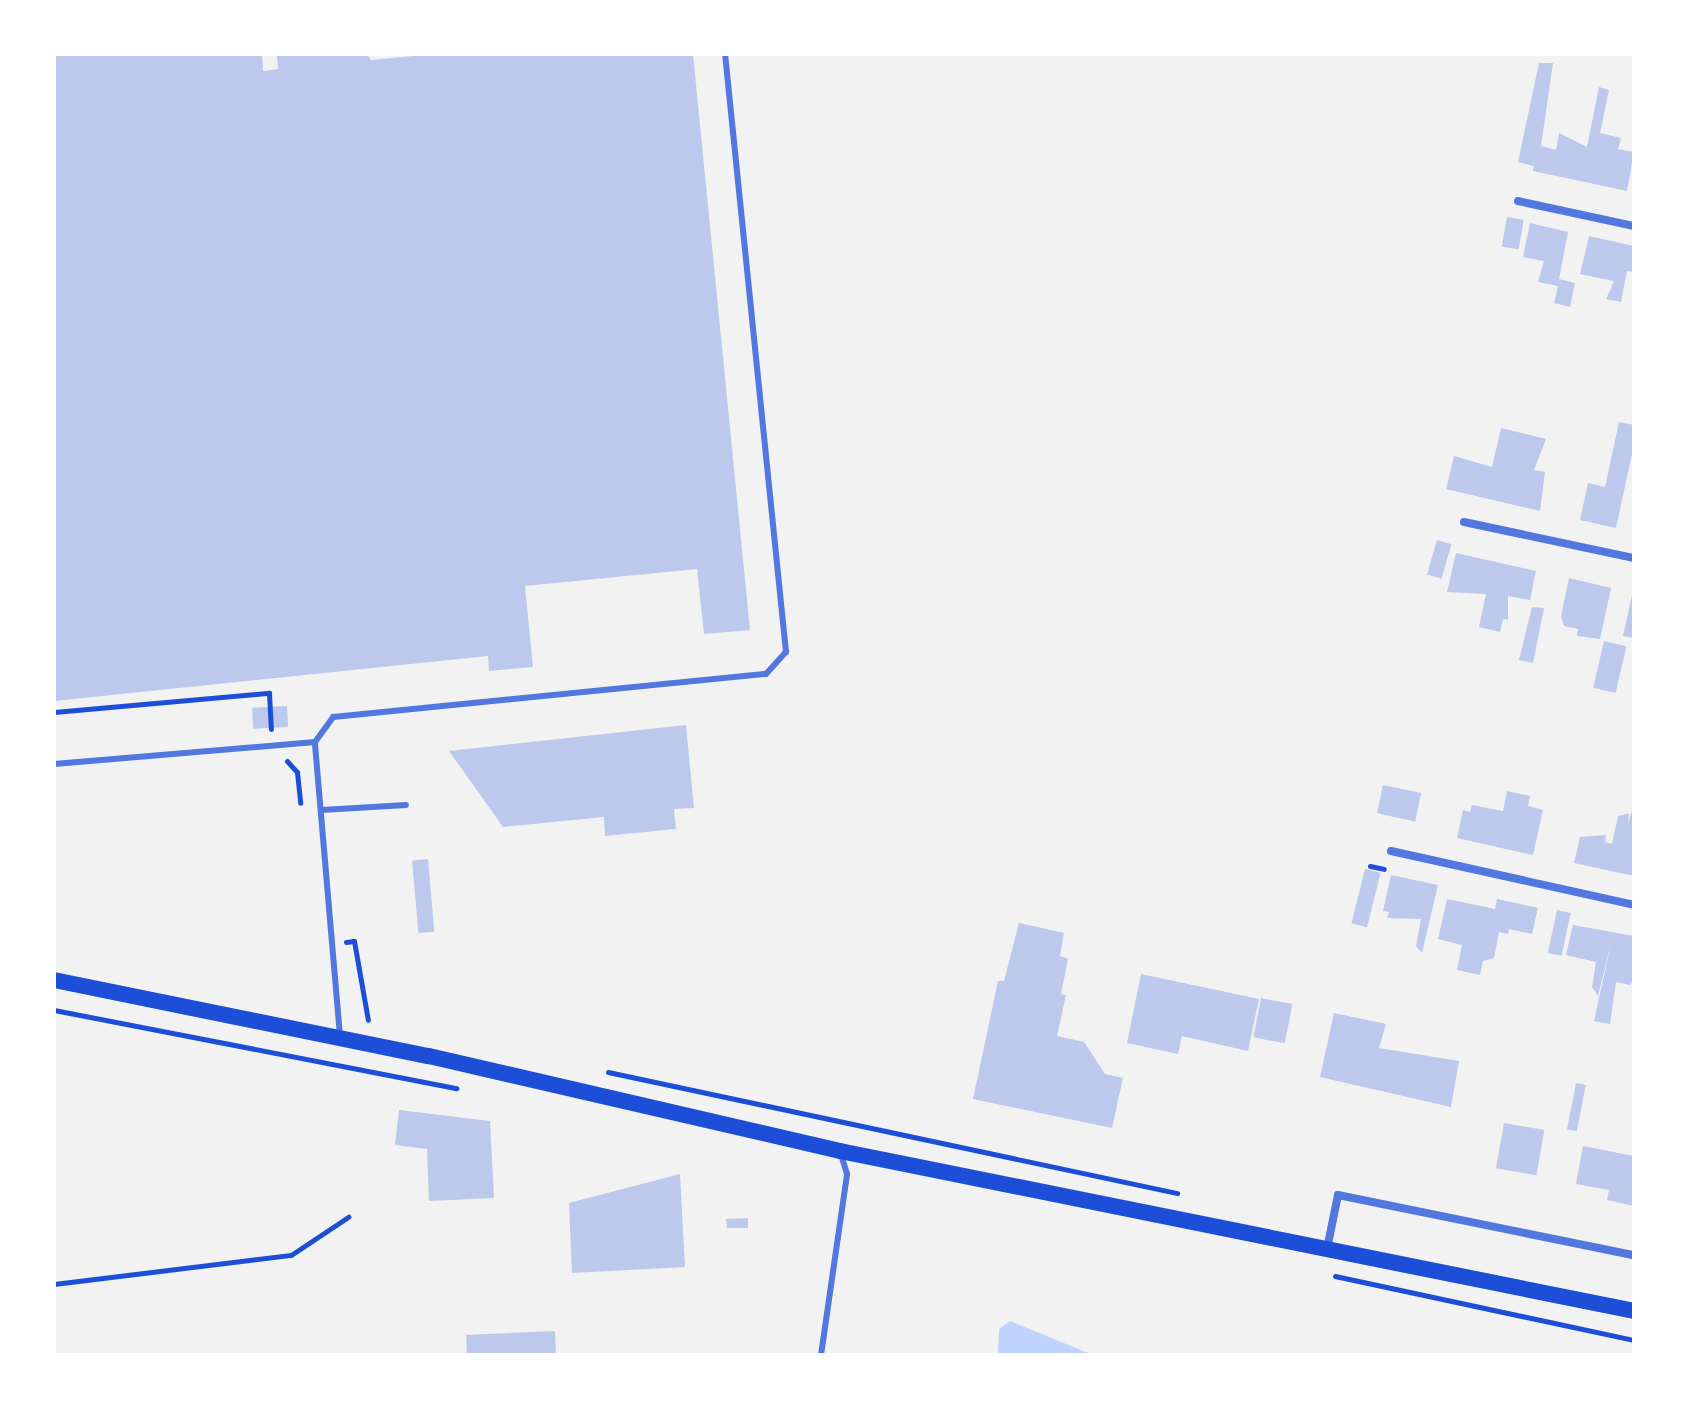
<!DOCTYPE html>
<html>
<head>
<meta charset="utf-8">
<style>
	body { margin:0 }
	#map { position:relative; width:1688px; height:1409px; overflow:hidden; background:#f2f2f2; font-family:"Libre Baskerville",serif }
	div>[style] { position:absolute }
	.water>* { inset:0; background:#bfd3fe }
	.building>* { inset:0; background:#bdc9ec; transform-origin:0 0 }
	.path>* { height:5px; margin:-2.5px; padding:0 2.5px; transform-origin:2.5px; border-radius:2.5px; background:#1d4ed8 }
	.service>* { height:6px; margin:-3px; padding:0 3px; transform-origin:3px; border-radius:3px; background:#5277de }
	.minor>* { height:8px; margin:-4px; padding:0 4px; transform-origin:4px; border-radius:4px; background:#5277de }
	.secondary>* { height:16px; margin:-8px; padding:0 8px; transform-origin:8px; border-radius:8px; background:#1d4ed8 }
	span { translate:-50% -50%; white-space:nowrap; text-align:center; line-height:1.15; -webkit-text-stroke:6px #fff; paint-order:stroke }
	.frame { position:absolute; inset:0; border:56px solid #fff; pointer-events:none }
</style>
</head>
<body>
<div id="map">
	<div class="water">
		<div style="clip-path:polygon(1010px 1321px,1093px 1355px,998px 1355px,999px 1329px)"></div>
	</div>
	<div class="building">
		<div style="clip-path:polygon(54px 54px,262px 54px,263px 71px,278px 69px,277px 54px,367px 54px,371px 60px,434px 54px,693px 54px,750px 630px,704px 634px,697px 569px,525px 586px,533px 667px,489px 671px,488px 656px,54px 701px)"></div>
		<div style="clip-path:polygon(1539px 63px,1553px 63px,1541px 146px,1556px 150px,1559px 133px,1587px 147px,1599px 87px,1609px 90px,1600px 133px,1621px 138px,1618px 149px,1634px 152px,1627px 191px,1533px 171px,1534px 166px,1518px 162px)"></div>
		<div style="left:1507px;top:217px;width:17px;height:30px;rotate:10deg"></div>
		<div style="clip-path:polygon(1530px 223px,1568px 232px,1559px 279px,1575px 283px,1570px 307px,1554px 303px,1558px 286px,1538px 282px,1544px 261px,1523px 257px)"></div>
		<div style="clip-path:polygon(1589px 236px,1634px 246px,1634px 272px,1627px 271px,1621px 302px,1606px 299px,1614px 281px,1580px 274px)"></div>
		<div style="clip-path:polygon(1619px 422px,1634px 425px,1634px 445px,1616px 528px,1580px 520px,1588px 483px,1605px 487px)"></div>
		<div style="clip-path:polygon(1501px 428px,1546px 439px,1534px 470px,1545px 472px,1540px 511px,1446px 489px,1454px 456px,1492px 467px)"></div>
		<div style="left:1437px;top:540px;width:15px;height:36px;rotate:16deg"></div>
		<div style="clip-path:polygon(1456px 553px,1536px 571px,1530px 600px,1508px 596px,1508px 620px,1503px 619px,1500px 632px,1479px 627px,1486px 594px,1447px 592px)"></div>
		<div style="clip-path:polygon(1569px 578px,1611px 588px,1600px 639px,1577px 636px,1578px 629px,1564px 626px,1561px 616px)"></div>
		<div style="clip-path:polygon(1633px 591px,1634px 591px,1634px 638px,1623px 636px)"></div>
		<div style="clip-path:polygon(1532px 607px,1544px 608px,1533px 663px,1519px 660px)"></div>
		<div style="left:1604px;top:641px;width:23px;height:48px;rotate:13deg"></div>
		<div style="left:287px;top:706px;width:21px;height:35px;rotate:87deg"></div>
		<div style="clip-path:polygon(686px 725px,694px 808px,674px 809px,676px 829px,605px 836px,604px 817px,503px 827px,449px 751px)"></div>
		<div style="left:1383px;top:785px;width:39px;height:29px;rotate:12deg"></div>
		<div style="clip-path:polygon(1507px 791px,1530px 796px,1528px 806px,1543px 810px,1533px 855px,1457px 838px,1463px 810px,1470px 812px,1472px 805px,1503px 811px)"></div>
		<div style="clip-path:polygon(1634px 803px,1634px 876px,1574px 863px,1580px 837px,1606px 835px,1605px 842px,1612px 844px,1618px 816px,1629px 813px,1628px 824px)"></div>
		<div style="left:428px;top:859px;width:73px;height:16px;rotate:85deg"></div>
		<div style="left:1365px;top:869px;width:16px;height:56px;rotate:14deg"></div>
		<div style="clip-path:polygon(1391px 875px,1438px 885px,1422px 953px,1416px 946px,1421px 919px,1387px 918px,1389px 912px,1383px 911px)"></div>
		<div style="clip-path:polygon(1447px 899px,1495px 909px,1497px 899px,1538px 908px,1532px 934px,1509px 929px,1508px 934px,1499px 932px,1494px 958px,1483px 961px,1480px 975px,1457px 970px,1462px 945px,1438px 939px)"></div>
		<div style="left:1557px;top:910px;width:14px;height:44px;rotate:12deg"></div>
		<div style="clip-path:polygon(1019px 923px,1064px 933px,1060px 956px,1068px 959px,1061px 994px,1066px 995px,1057px 1036px,1084px 1042px,1105px 1074px,1123px 1078px,1112px 1128px,973px 1099px,998px 981px,1004px 981px)"></div>
		<div style="clip-path:polygon(1573px 925px,1634px 936px,1634px 980px,1630px 985px,1616px 982px,1610px 1024px,1594px 1021px,1612px 939px,1598px 996px,1592px 987px,1596px 962px,1566px 955px)"></div>
		<div style="clip-path:polygon(1141px 974px,1259px 999px,1248px 1051px,1182px 1036px,1178px 1054px,1127px 1043px)"></div>
		<div style="left:1261px;top:998px;width:32px;height:40px;rotate:11deg"></div>
		<div style="clip-path:polygon(1334px 1013px,1386px 1024px,1379px 1048px,1459px 1061px,1451px 1107px,1320px 1077px)"></div>
		<div style="left:1576px;top:1083px;width:10px;height:47px;rotate:11deg"></div>
		<div style="clip-path:polygon(399px 1110px,490px 1121px,494px 1198px,429px 1201px,427px 1149px,395px 1145px)"></div>
		<div style="left:1504px;top:1123px;width:41px;height:46px;rotate:10deg"></div>
		<div style="clip-path:polygon(1583px 1146px,1634px 1156px,1634px 1206px,1607px 1200px,1609px 1190px,1576px 1184px)"></div>
		<div style="clip-path:polygon(680px 1174px,685px 1267px,572px 1273px,569px 1203px)"></div>
		<div style="clip-path:polygon(748px 1218px,748px 1228px,727px 1228px,726px 1219px)"></div>
		<div style="clip-path:polygon(555px 1331px,556px 1355px,467px 1355px,466px 1335px)"></div>
	</div>
	<div class="path">
		<div style="left:54px;top:712px;width:216px;rotate:-5.1deg"></div>
		<div style="left:269px;top:693px;width:36px;rotate:87deg"></div>
		<div style="left:287px;top:761px;width:15px;rotate:48deg"></div>
		<div style="left:297px;top:772px;width:31px;rotate:84deg"></div>
		<div style="left:1370px;top:866px;width:14px;rotate:12deg"></div>
		<div style="left:346px;top:942px;width:8px;rotate:-7deg"></div>
		<div style="left:354px;top:941px;width:80px;rotate:80deg"></div>
		<div style="left:54px;top:1010px;width:410px;rotate:11deg"></div>
		<div style="left:608px;top:1072px;width:582px;rotate:12.01deg"></div>
		<div style="left:1335px;top:1276px;width:306px;rotate:12.1deg"></div>
		<div style="left:54px;top:1284px;width:239px;rotate:-7deg"></div>
		<div style="left:291px;top:1255px;width:69px;rotate:-33.7deg"></div>
	</div>
	<div class="service">
		<div style="left:54px;top:764px;width:262px;rotate:-4.8deg"></div>
		<div style="left:322px;top:810px;width:84px;rotate:-3.4deg"></div>
		<div style="left:340px;top:1036px;width:295px;rotate:-94.9deg"></div>
		<div style="left:315px;top:742px;width:31px;rotate:-54deg"></div>
		<div style="left:333px;top:717px;width:435px;rotate:-5.7deg"></div>
		<div style="left:766px;top:674px;width:30px;rotate:-48deg"></div>
		<div style="left:786px;top:652px;width:601px;rotate:-95.82deg"></div>
		<div style="left:821px;top:1355px;width:183px;rotate:-81.8deg"></div>
		<div style="left:847px;top:1174px;width:21px;rotate:-107deg"></div>
	</div>
	<div class="minor">
		<div style="left:1518px;top:201px;width:119px;rotate:12.2deg"></div>
		<div style="left:1464px;top:522px;width:174px;rotate:12deg"></div>
		<div style="left:1391px;top:851px;width:249px;rotate:12.5deg"></div>
		<div style="left:1327px;top:1249px;width:55px;rotate:-78.5deg"></div>
		<div style="left:1338px;top:1195px;width:302px;rotate:11.5deg"></div>
	</div>
	<div class="secondary">
		<div style="left:54px;top:980px;width:383px;rotate:11.5deg"></div>
		<div style="left:429px;top:1056px;width:422px;rotate:13deg"></div>
		<div style="left:840px;top:1151px;width:810px;rotate:11.39deg"></div>
	</div>
	<div class="frame"></div>
</div>
</body>
</html>
